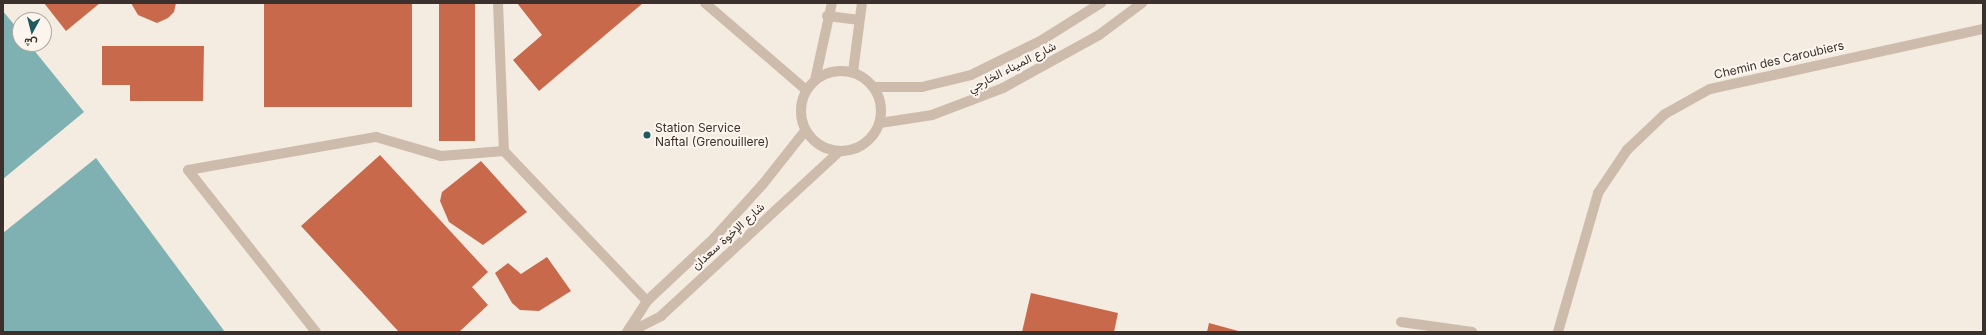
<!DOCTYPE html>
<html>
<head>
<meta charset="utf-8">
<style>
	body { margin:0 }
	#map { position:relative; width:1986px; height:335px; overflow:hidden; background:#f4ebe1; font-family:Inter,Vazirmatn,sans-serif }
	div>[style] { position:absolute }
	.water>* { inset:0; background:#7fb0b2 }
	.building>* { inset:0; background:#c8694b; transform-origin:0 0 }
	.minor>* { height:10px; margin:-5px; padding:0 5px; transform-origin:5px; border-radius:5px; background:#cdbbac }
	.minor>.ring { margin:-5px; padding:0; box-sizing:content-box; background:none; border:10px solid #cdbbac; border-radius:50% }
	.dots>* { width:11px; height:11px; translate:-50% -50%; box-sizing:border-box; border:2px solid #fbf5ee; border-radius:50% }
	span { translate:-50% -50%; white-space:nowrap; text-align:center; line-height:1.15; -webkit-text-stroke:4px #fbf5ee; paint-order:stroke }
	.street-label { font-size:12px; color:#3b302b }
	.poi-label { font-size:12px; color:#3b302b }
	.left { translate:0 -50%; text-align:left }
	.frame { position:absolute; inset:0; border:4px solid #3b302b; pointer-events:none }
	.north { position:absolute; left:12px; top:12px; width:40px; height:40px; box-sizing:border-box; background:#fbf5ee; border:1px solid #aea6a0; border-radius:50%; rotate:187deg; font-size:11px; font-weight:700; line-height:16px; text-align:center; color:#3b302b }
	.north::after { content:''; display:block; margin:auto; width:14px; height:18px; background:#1f5a5e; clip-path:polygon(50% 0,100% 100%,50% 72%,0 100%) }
</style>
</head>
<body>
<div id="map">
	<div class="water">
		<div style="clip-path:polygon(3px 11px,20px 32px,20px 44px,29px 44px,84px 112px,3px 179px)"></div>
		<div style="clip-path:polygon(96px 158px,225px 332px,3px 332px,3px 233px)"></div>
	</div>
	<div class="building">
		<div style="clip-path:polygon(44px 3px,100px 3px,66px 31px)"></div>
		<div style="clip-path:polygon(131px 3px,176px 3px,174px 12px,168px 18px,157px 23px,138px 15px)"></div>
		<div style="left:264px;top:3px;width:148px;height:104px"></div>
		<div style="left:439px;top:3px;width:36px;height:138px"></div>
		<div style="clip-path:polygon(517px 3px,643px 3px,539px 91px,513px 60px,542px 35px)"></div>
		<div style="clip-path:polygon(102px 46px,204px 46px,203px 101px,130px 101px,130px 85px,102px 85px)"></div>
		<div style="clip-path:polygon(380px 155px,488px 272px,472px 287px,488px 305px,459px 332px,399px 332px,301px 226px)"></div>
		<div style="clip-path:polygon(481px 161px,527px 212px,483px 245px,449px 222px,440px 201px,442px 192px)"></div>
		<div style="clip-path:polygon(547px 257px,571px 291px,539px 311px,520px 310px,512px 303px,495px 273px,508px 263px,521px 274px)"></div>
		<div style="clip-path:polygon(1031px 293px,1118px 313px,1114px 332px,1022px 332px)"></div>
		<div style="clip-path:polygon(1209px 323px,1242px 332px,1207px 332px)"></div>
	</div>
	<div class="minor">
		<div style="left:498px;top:3px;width:148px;rotate:87.7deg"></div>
		<div style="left:504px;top:151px;width:207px;rotate:46.4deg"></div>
		<div style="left:705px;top:3px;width:133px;rotate:40.7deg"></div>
		<div style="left:827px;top:16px;width:31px;rotate:7deg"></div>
		<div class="ring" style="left:801px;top:71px;width:70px;height:70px"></div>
		<div style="left:853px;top:72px;width:70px;rotate:-82.6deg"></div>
		<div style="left:815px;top:80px;width:79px;rotate:-77.6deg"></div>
		<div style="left:874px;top:87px;width:48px"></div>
		<div style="left:922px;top:87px;width:50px;rotate:-13.8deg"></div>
		<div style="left:971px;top:75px;width:79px;rotate:-26.2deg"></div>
		<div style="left:1042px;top:40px;width:70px;rotate:-32.1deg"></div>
		<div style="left:880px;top:123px;width:53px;rotate:-8.7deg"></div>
		<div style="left:932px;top:115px;width:76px;rotate:-20.8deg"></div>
		<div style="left:1003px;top:88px;width:110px;rotate:-28.9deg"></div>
		<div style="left:1099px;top:35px;width:54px;rotate:-36.7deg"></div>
		<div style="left:1401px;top:322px;width:72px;rotate:8deg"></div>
		<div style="left:316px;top:332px;width:206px;rotate:-128.3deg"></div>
		<div style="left:188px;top:170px;width:191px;rotate:-10deg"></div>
		<div style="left:376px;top:137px;width:68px;rotate:16.3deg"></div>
		<div style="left:441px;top:156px;width:63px;rotate:-4.5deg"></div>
		<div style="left:627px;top:332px;width:37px;rotate:-57deg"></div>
		<div style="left:647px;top:301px;width:92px;rotate:-43.2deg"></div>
		<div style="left:714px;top:238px;width:73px;rotate:-47.8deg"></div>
		<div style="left:763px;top:184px;width:68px;rotate:-51.6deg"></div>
		<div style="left:630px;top:332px;width:35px;rotate:-27deg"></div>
		<div style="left:661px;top:316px;width:242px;rotate:-42.7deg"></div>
		<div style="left:1558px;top:332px;width:145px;rotate:-73.9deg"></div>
		<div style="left:1598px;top:193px;width:52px;rotate:-56deg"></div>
		<div style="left:1627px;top:150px;width:52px;rotate:-43.5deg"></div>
		<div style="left:1665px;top:114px;width:51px;rotate:-29.1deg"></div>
		<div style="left:1710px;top:89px;width:280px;rotate:-12.4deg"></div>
	</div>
	<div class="dots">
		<div style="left:647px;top:135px;background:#1f5a5e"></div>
	</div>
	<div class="street-label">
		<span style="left:1779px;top:60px;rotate:-13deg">Chemin des Caroubiers</span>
		<span style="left:1012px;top:67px;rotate:-27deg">شارع الميناء الخارجي</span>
		<span style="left:728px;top:236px;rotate:-42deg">شارع الإخوة سعدان</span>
	</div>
	<div class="poi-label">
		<span class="left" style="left:655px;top:135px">Station Service<br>Naftal (Grenouillere)</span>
	</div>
	<div class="frame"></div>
	<div class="north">ش</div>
</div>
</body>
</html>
